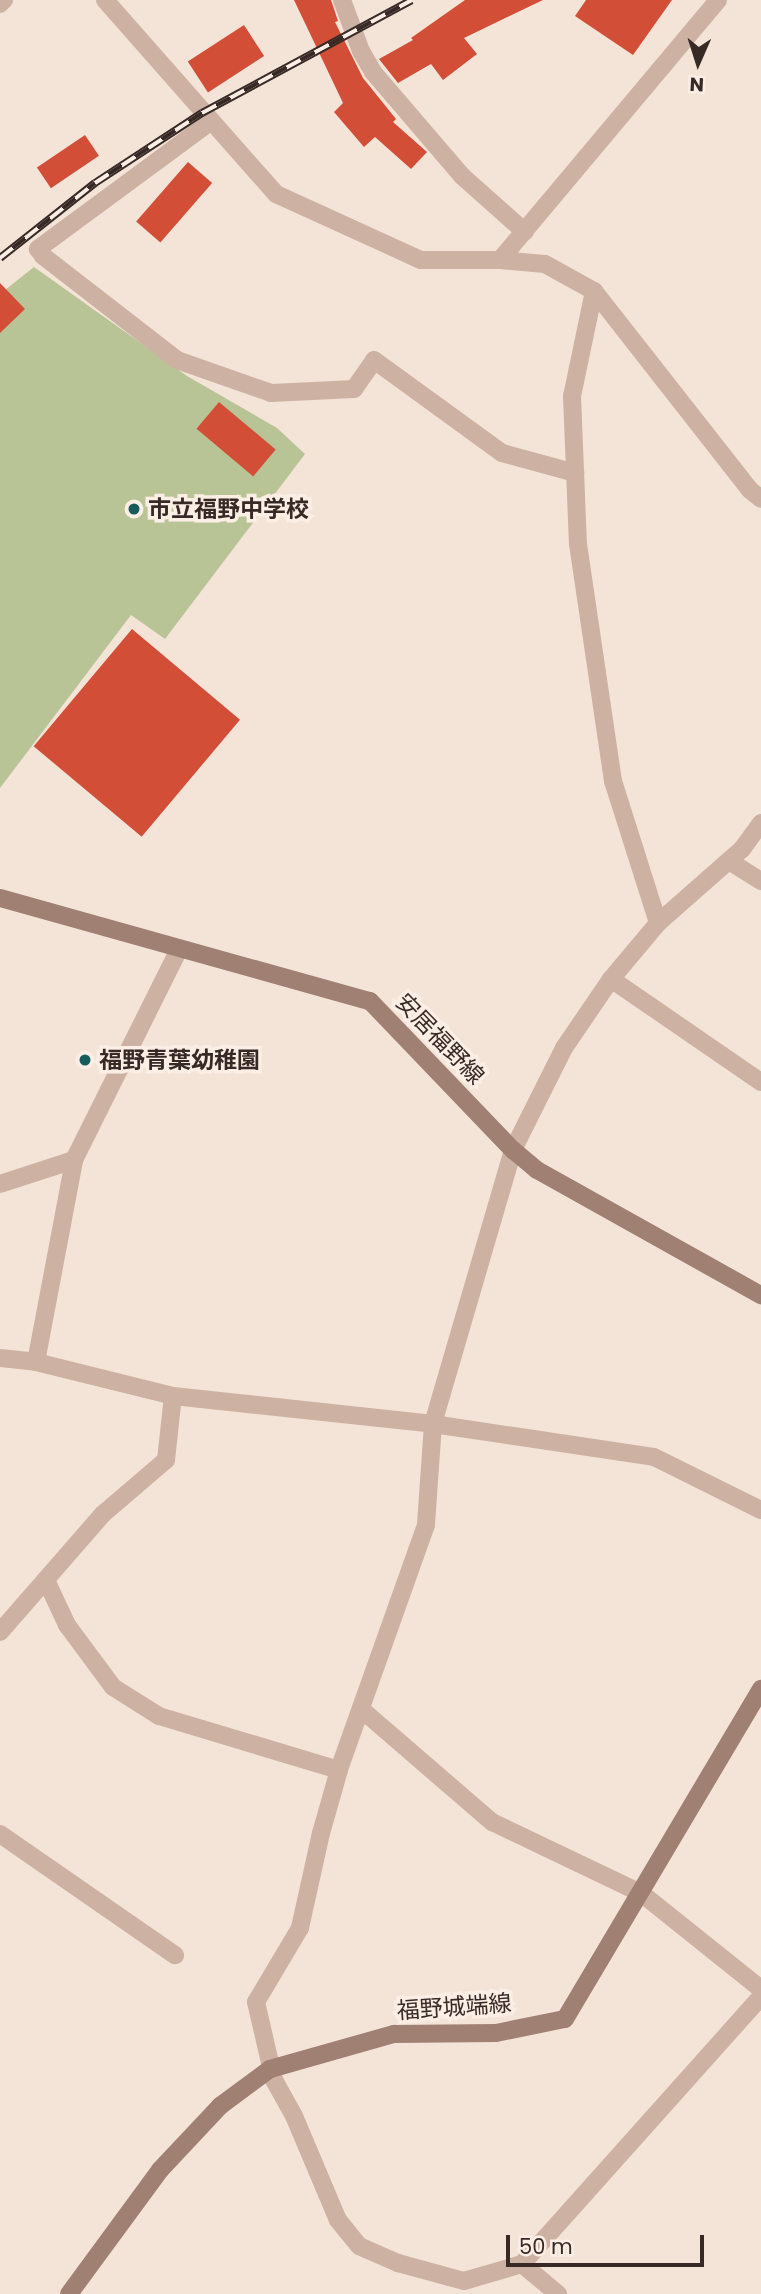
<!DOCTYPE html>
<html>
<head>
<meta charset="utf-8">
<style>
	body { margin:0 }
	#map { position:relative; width:761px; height:2294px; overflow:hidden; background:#f4e4d8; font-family:Poppins,"Noto Sans JP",sans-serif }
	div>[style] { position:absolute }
	.green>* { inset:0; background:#b9c496 }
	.building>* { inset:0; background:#d24e37; transform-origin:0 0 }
	.minor>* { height:18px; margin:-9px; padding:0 9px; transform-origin:9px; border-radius:9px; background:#cdb2a3 }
	.tertiary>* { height:18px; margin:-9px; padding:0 9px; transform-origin:9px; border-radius:9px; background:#cdb2a3 }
	.secondary>* { height:18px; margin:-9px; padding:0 9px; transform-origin:9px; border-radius:9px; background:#a18074 }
	.rail>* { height:8px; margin-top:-4px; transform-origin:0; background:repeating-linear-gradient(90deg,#fbeee4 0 16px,#372926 0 32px); box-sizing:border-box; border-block:2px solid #372926 }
	.dots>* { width:19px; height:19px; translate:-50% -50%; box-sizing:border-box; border:4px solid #fbeee4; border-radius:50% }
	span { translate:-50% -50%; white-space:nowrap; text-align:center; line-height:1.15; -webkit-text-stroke:7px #fbeee4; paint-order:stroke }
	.poi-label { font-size:23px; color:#372926; font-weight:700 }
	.left { translate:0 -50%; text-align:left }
	.street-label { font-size:23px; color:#372926 }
	.north { position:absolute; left:663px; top:28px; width:70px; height:70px; -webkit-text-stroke:5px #fbeee4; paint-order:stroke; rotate:183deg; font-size:19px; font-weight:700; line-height:28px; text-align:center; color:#372926 }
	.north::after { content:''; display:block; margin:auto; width:24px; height:32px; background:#372926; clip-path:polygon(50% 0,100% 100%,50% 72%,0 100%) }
	.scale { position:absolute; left:506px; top:2235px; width:198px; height:32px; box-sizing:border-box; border:4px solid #372926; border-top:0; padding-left:9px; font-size:21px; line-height:24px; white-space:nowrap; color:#372926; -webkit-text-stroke:5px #fbeee4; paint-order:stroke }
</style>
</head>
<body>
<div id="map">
	<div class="green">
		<div style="clip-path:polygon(34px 267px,187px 376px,277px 428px,305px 454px,165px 639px,131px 615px,0 788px,0 294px)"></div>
	</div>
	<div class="building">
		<div style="clip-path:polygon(294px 0,331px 0,338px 21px,335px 22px,363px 78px,396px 119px,393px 122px,427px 152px,411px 169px,375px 137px,364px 147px,334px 112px,343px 103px)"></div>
		<div style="clip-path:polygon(465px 0,543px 0,464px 38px,477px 54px,443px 80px,431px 64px,398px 83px,379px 59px,413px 40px,411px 38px)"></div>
		<div style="clip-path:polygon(586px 0,672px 0,633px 55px,575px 16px)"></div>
		<div style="left:244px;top:25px;width:37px;height:67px;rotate:57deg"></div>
		<div style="left:85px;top:135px;width:25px;height:58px;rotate:56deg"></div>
		<div style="left:188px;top:162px;width:32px;height:79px;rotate:41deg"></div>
		<div style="clip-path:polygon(0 283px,25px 309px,0 333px)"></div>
		<div style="left:219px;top:402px;width:74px;height:35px;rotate:40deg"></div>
		<div style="left:132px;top:629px;width:141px;height:153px;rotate:40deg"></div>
	</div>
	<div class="minor">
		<div style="left:342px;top:0;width:54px;rotate:69.6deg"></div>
		<div style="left:361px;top:51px;width:24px;rotate:60deg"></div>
		<div style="left:373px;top:72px;width:137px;rotate:49.4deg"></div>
		<div style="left:462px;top:176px;width:84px;rotate:41.6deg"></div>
		<div style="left:0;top:4px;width:6px;rotate:-45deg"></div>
		<div style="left:210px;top:122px;width:214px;rotate:143.6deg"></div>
		<div style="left:38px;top:249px;width:9px;rotate:54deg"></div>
		<div style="left:43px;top:256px;width:170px;rotate:37.8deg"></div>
		<div style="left:177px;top:360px;width:100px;rotate:19.3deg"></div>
		<div style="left:271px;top:393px;width:83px;rotate:-2.8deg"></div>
		<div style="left:354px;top:389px;width:35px;rotate:-55deg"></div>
		<div style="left:374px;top:360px;width:158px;rotate:36deg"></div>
		<div style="left:502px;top:453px;width:76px;rotate:15.3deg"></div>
		<div style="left:594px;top:291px;width:107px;rotate:101.8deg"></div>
		<div style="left:572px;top:396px;width:148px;rotate:87.7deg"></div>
		<div style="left:578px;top:544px;width:240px;rotate:81.6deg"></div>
		<div style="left:613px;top:781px;width:149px;rotate:72.4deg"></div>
		<div style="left:761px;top:823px;width:32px;rotate:126deg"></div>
		<div style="left:742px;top:849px;width:112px;rotate:138.6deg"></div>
		<div style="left:658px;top:923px;width:73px;rotate:130deg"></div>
		<div style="left:611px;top:979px;width:83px;rotate:124.3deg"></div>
		<div style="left:564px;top:1048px;width:114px;rotate:116.6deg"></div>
		<div style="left:513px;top:1150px;width:285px;rotate:106.3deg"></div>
		<div style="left:433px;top:1424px;width:101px;rotate:94deg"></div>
		<div style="left:426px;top:1525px;width:260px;rotate:109.6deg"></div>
		<div style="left:339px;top:1770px;width:66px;rotate:105.9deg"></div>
		<div style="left:321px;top:1833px;width:97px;rotate:102.5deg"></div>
		<div style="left:300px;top:1928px;width:86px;rotate:120.7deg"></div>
		<div style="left:256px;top:2002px;width:80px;rotate:77deg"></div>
		<div style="left:274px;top:2080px;width:41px;rotate:60.9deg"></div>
		<div style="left:294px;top:2116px;width:113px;rotate:67.1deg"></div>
		<div style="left:338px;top:2220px;width:33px;rotate:51deg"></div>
		<div style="left:359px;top:2246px;width:43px;rotate:23.6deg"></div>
		<div style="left:398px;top:2263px;width:68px;rotate:15.3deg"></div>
		<div style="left:464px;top:2281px;width:60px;rotate:-16.3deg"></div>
		<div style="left:522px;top:2264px;width:358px;rotate:-48.2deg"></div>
		<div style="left:729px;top:861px;width:38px;rotate:32deg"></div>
		<div style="left:611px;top:979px;width:182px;rotate:34.5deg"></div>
		<div style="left:0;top:1184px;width:78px;rotate:-18deg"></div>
		<div style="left:0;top:1358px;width:36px;rotate:6deg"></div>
		<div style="left:36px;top:1362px;width:141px;rotate:13.9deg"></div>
		<div style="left:173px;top:1396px;width:262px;rotate:6.1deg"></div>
		<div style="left:433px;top:1424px;width:223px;rotate:8.5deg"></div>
		<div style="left:654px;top:1457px;width:119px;rotate:26.4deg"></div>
		<div style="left:36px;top:1362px;width:206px;rotate:-79.3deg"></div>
		<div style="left:74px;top:1160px;width:236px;rotate:-63.5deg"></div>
		<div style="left:46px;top:1580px;width:50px;rotate:65deg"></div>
		<div style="left:67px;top:1625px;width:77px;rotate:53.4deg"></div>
		<div style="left:113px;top:1687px;width:54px;rotate:32.2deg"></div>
		<div style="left:159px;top:1716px;width:188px;rotate:16.7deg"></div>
		<div style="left:0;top:1632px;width:157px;rotate:-48.9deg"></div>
		<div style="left:103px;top:1514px;width:83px;rotate:-40.6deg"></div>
		<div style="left:166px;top:1460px;width:64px;rotate:-83.8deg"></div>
		<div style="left:361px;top:1709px;width:173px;rotate:40.8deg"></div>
		<div style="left:492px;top:1822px;width:165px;rotate:25.5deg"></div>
		<div style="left:641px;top:1893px;width:154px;rotate:38.7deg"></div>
		<div style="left:0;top:1834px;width:213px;rotate:34.7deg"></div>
		<div style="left:522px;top:2264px;width:47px;rotate:39.8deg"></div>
	</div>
	<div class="tertiary">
		<div style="left:105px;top:0;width:259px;rotate:48.6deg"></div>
		<div style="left:276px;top:194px;width:159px;rotate:24.5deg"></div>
		<div style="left:421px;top:260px;width:79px"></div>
		<div style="left:500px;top:260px;width:45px;rotate:5.1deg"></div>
		<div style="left:545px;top:264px;width:56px;rotate:28.9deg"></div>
		<div style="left:594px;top:291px;width:253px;rotate:51.9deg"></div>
		<div style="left:750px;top:490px;width:14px;rotate:39deg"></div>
		<div style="left:500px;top:260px;width:339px;rotate:-50deg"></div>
	</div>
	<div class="secondary">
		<div style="left:0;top:898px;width:384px;rotate:15.6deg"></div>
		<div style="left:370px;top:1001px;width:207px;rotate:46.2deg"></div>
		<div style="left:513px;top:1150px;width:31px;rotate:40deg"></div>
		<div style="left:537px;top:1170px;width:257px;rotate:29.2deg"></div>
		<div style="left:69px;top:2294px;width:154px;rotate:-53.7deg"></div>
		<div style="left:160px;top:2170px;width:88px;rotate:-46.8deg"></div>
		<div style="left:220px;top:2106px;width:62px;rotate:-36.5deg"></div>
		<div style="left:270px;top:2069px;width:129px;rotate:-15.8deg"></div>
		<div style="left:394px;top:2034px;width:102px;rotate:-0.6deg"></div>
		<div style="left:496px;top:2033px;width:70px;rotate:-11.5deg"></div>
		<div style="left:565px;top:2019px;width:384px;rotate:-59.3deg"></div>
	</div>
	<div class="rail">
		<div style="left:0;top:258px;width:121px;rotate:-38.3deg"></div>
		<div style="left:95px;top:183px;width:128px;rotate:-33.2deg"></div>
		<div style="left:202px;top:113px;width:238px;rotate:-28.3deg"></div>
	</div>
	<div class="dots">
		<div style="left:134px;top:509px;background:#175c5a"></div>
		<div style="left:85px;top:1060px;background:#175c5a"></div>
	</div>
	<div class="poi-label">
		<span class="left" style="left:148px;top:509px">市立福野中学校</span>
		<span class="left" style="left:99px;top:1060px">福野青葉幼稚園</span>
	</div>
	<div class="street-label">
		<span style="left:440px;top:1039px;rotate:46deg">安居福野線</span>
		<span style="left:454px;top:2007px;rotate:-4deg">福野城端線</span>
	</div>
	<div class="north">N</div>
	<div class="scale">50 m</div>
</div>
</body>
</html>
